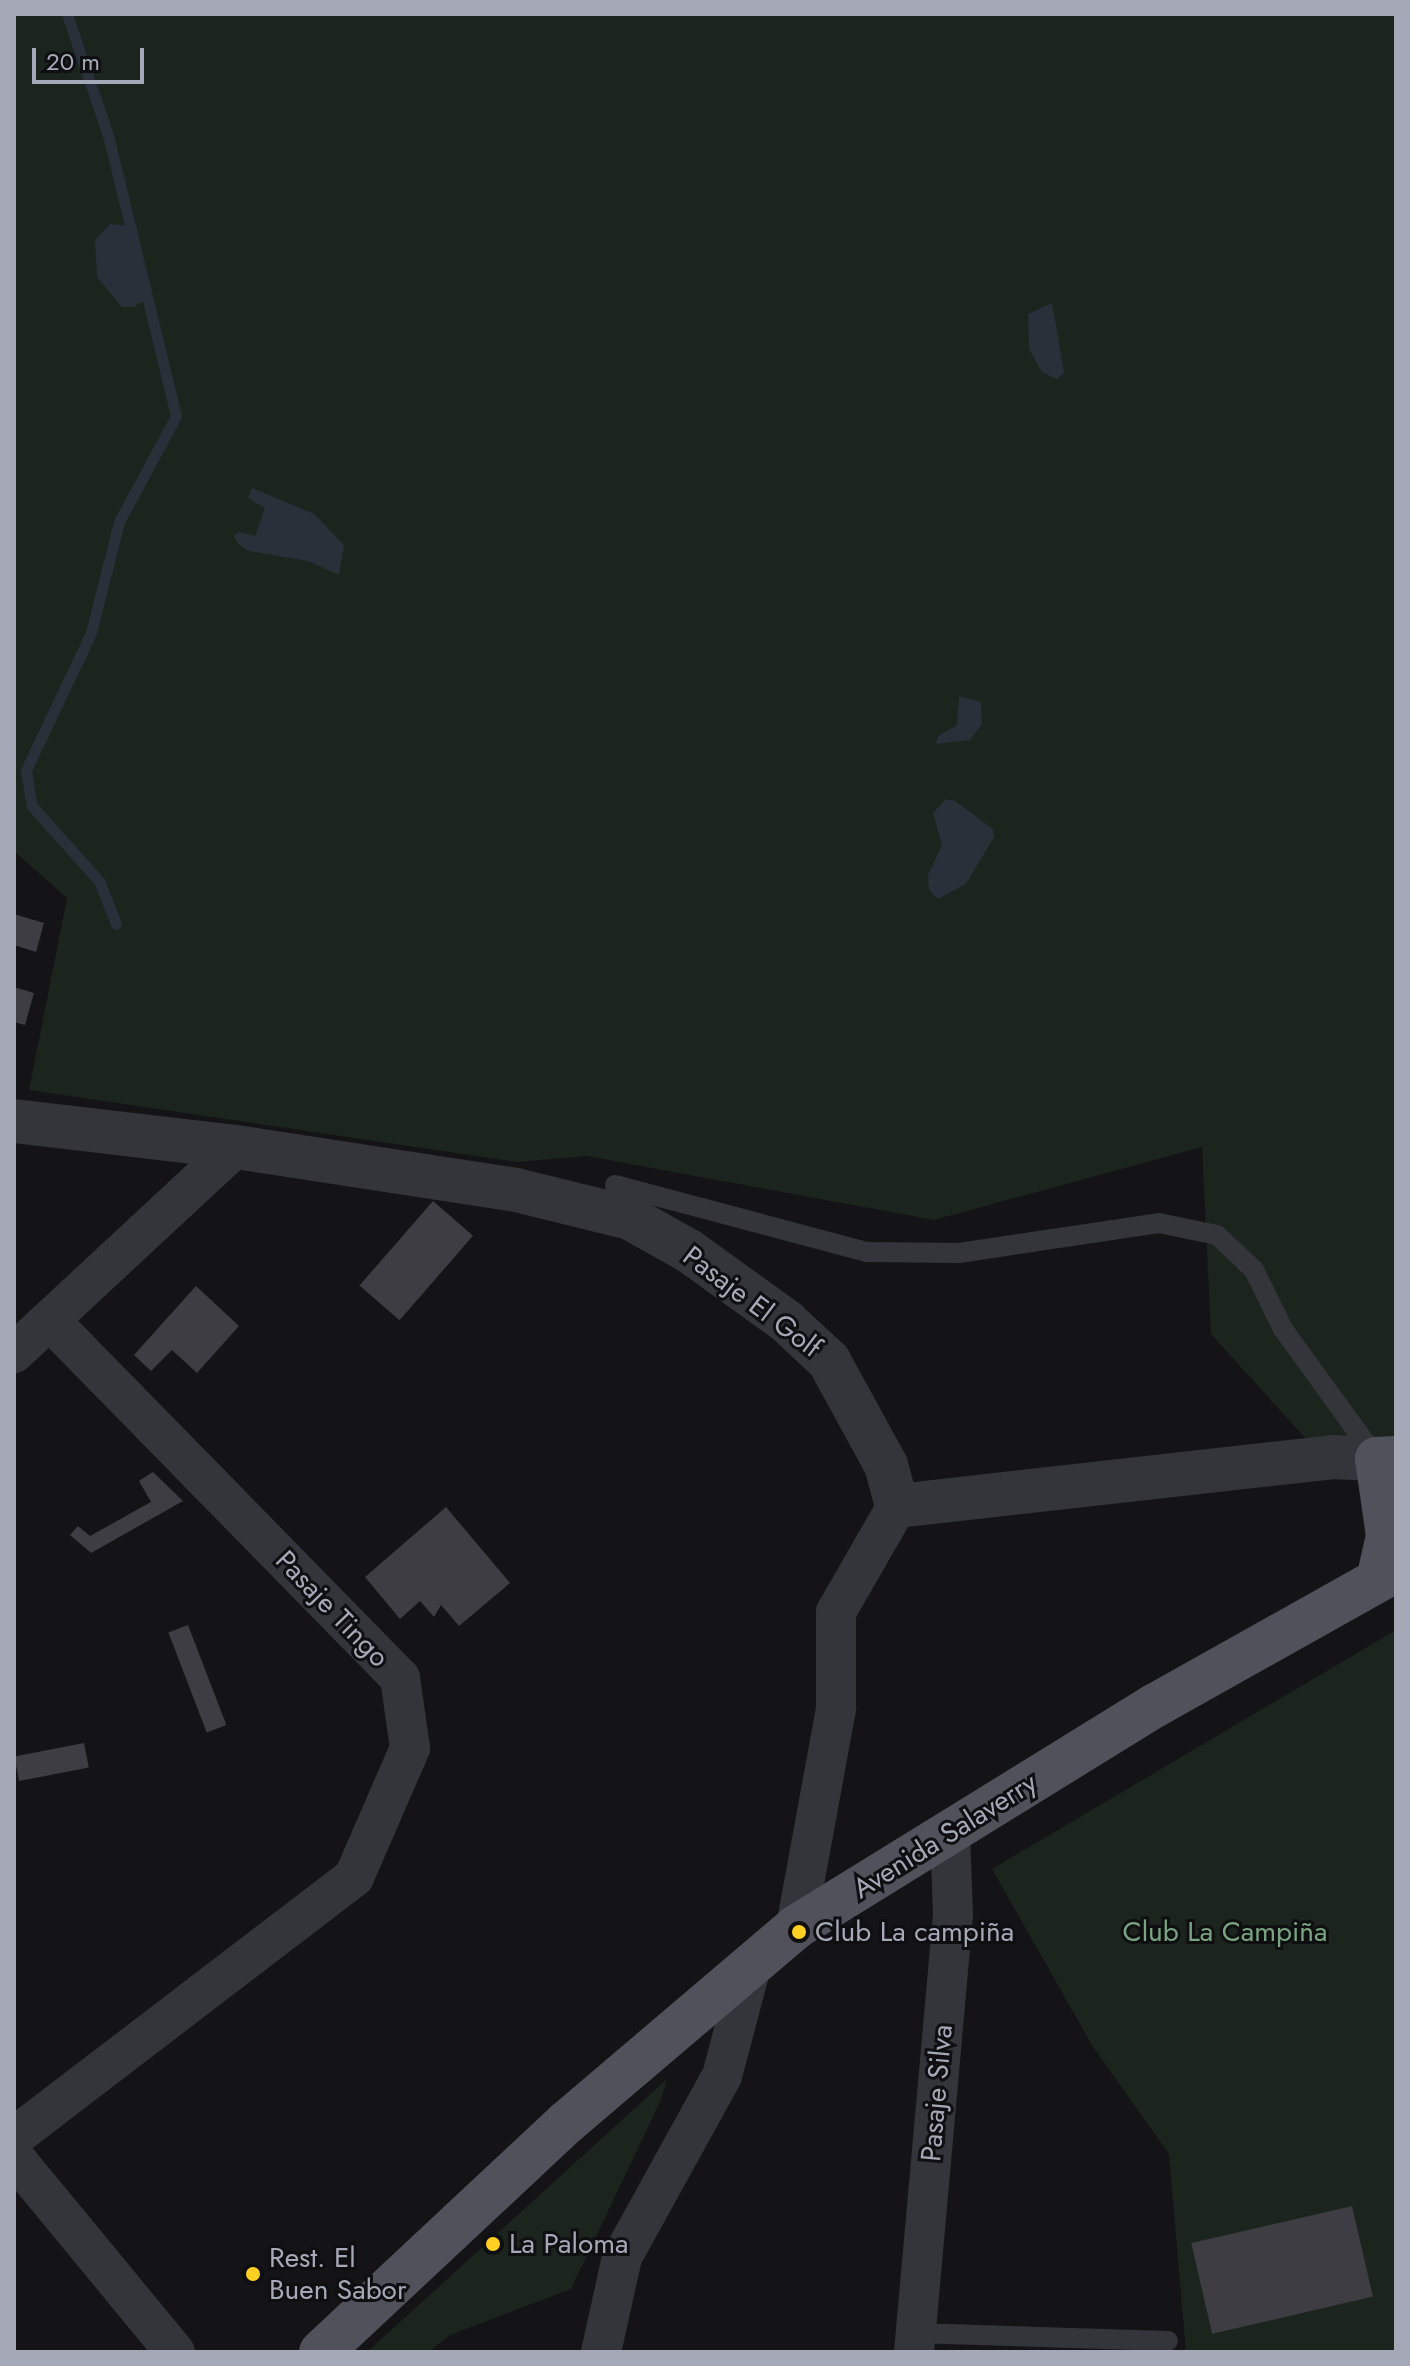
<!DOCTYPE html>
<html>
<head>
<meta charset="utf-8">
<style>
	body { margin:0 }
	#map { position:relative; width:1410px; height:2366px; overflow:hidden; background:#141316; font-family:Jost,sans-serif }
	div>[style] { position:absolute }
	.green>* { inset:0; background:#1b241d }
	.water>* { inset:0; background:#29303a }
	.stream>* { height:11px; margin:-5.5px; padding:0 5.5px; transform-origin:5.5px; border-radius:5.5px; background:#29303a }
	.building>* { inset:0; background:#3e3d43; transform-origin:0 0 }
	.service>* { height:20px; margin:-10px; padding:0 10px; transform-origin:10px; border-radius:10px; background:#34353b }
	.minor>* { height:40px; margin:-20px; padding:0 20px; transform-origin:20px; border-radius:20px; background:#34353b }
	.tertiary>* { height:44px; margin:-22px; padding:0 22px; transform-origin:22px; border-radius:22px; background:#34353b }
	.primary>* { height:44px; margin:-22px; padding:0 22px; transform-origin:22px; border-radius:22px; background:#50515a }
	.dots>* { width:22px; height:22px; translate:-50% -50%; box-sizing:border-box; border:4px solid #0f0f11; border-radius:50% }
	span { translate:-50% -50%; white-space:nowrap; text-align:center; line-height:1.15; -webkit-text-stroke:6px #0f0f11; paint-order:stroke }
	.street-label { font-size:28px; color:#a4a8b7 }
	.poi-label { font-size:28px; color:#a4a8b7 }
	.left { translate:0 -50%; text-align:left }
	.park-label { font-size:28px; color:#79a481 }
	.frame { position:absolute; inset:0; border:16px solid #a4a8b7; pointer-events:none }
	.scale { position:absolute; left:32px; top:48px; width:112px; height:36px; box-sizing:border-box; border:4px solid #a4a8b7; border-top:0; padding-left:10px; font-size:24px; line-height:28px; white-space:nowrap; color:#a4a8b7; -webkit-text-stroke:6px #0f0f11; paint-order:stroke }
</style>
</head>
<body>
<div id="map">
	<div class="green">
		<div style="clip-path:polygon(14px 14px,1396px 14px,1396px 1438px,1307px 1440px,1211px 1334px,1202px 1147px,934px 1220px,587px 1156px,517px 1162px,29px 1090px,67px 898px,14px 851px)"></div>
		<div style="clip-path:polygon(1396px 1630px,1396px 2352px,1186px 2352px,1169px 2154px,1093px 2047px,992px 1869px)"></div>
		<div style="clip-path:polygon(667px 2079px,661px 2100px,571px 2289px,450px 2335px,429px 2352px,367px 2352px)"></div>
	</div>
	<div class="water">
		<div style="clip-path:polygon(110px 224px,129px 226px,149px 298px,133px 307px,122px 307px,97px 277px,95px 240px)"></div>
		<div style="clip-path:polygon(1052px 303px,1064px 372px,1057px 379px,1042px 372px,1029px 349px,1028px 314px)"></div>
		<div style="clip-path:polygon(252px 488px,314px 514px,344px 545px,339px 575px,308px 561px,249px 551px,238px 544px,234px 535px,239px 532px,255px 536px,265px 508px,248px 498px)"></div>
		<div style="clip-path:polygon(959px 696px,981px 702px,982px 724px,970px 740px,936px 744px,938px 736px,957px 725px)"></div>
		<div style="clip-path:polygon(946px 799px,955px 801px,993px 829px,994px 837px,966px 884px,938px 899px,929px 890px,928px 875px,942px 845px,933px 813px)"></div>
	</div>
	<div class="stream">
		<div style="left:67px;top:14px;width:132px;rotate:71.4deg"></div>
		<div style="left:109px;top:139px;width:285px;rotate:76.4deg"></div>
		<div style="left:176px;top:416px;width:120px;rotate:118.3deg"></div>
		<div style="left:119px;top:522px;width:114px;rotate:104.2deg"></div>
		<div style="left:91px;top:633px;width:152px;rotate:115.4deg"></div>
		<div style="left:26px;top:770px;width:36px;rotate:81deg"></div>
		<div style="left:32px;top:806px;width:101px;rotate:48.2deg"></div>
		<div style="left:99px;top:881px;width:46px;rotate:68.4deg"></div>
	</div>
	<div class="building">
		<div style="clip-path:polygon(14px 914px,44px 923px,36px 952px,14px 945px)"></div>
		<div style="clip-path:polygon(14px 987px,34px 993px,25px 1025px,14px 1022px)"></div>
		<div style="left:433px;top:1201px;width:53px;height:112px;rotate:41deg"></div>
		<div style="clip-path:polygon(196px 1286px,239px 1326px,197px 1373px,172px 1350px,151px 1371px,134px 1355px)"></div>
		<div style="clip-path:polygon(153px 1472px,183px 1501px,91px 1553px,70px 1535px,78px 1526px,90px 1536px,151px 1502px,139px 1481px)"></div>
		<div style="clip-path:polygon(446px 1507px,510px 1583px,459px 1626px,441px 1605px,434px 1617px,420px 1601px,400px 1619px,365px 1577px)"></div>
		<div style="left:188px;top:1625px;width:107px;height:21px;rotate:69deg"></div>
		<div style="left:84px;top:1743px;width:25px;height:71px;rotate:79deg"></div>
		<div style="left:1352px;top:2206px;width:93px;height:165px;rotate:77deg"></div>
	</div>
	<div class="service">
		<div style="left:615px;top:1185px;width:260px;rotate:14.9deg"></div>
		<div style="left:866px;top:1252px;width:93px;rotate:0.6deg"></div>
		<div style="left:959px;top:1253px;width:202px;rotate:-8.5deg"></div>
		<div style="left:1159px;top:1223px;width:59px;rotate:11.7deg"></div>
		<div style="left:1217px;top:1235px;width:51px;rotate:43.4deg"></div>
		<div style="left:1254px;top:1270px;width:66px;rotate:63.8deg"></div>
		<div style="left:1283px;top:1329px;width:157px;rotate:54.1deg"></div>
		<div style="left:915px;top:2333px;width:253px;rotate:1.8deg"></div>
	</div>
	<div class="minor">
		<div style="left:14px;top:1353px;width:303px;rotate:-42.9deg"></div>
		<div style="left:796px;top:1927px;width:223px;rotate:-79.6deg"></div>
		<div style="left:836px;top:1708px;width:96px;rotate:-90deg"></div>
		<div style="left:836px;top:1612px;width:122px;rotate:-60.1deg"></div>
		<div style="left:14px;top:2137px;width:428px;rotate:-37.4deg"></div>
		<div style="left:354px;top:1877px;width:141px;rotate:-66.5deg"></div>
		<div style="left:410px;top:1748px;width:71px;rotate:-98.1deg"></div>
		<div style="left:400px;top:1678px;width:497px;rotate:-134.4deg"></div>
		<div style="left:14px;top:2157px;width:253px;rotate:50.5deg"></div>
		<div style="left:601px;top:2352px;width:97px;rotate:-77.5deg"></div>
		<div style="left:622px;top:2257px;width:207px;rotate:-61.1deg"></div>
		<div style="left:722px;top:2076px;width:114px;rotate:-75.2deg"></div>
		<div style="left:914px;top:2352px;width:440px;rotate:-84.9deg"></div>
		<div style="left:953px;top:1914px;width:81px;rotate:-92.1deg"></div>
	</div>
	<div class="tertiary">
		<div style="left:14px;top:1121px;width:224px;rotate:6.7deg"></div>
		<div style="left:236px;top:1147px;width:283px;rotate:8.7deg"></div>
		<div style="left:516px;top:1190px;width:117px;rotate:13.8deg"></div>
		<div style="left:630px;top:1218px;width:68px;rotate:29.2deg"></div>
		<div style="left:689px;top:1251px;width:120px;rotate:35.8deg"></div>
		<div style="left:786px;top:1321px;width:59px;rotate:42.9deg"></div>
		<div style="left:829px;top:1361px;width:119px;rotate:61.3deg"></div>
		<div style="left:886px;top:1465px;width:42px;rotate:75deg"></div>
		<div style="left:897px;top:1506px;width:437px;rotate:-6.4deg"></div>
		<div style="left:1331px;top:1457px;width:46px;rotate:2.5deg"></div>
		<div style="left:1377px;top:1459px;width:20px;rotate:20deg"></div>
	</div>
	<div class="primary">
		<div style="left:1378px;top:1580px;width:45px;rotate:-77.2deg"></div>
		<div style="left:1388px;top:1536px;width:78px;rotate:-98.1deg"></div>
		<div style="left:1377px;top:1459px;width:19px;rotate:-3deg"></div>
		<div style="left:321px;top:2352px;width:337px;rotate:-43.1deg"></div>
		<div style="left:567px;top:2122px;width:301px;rotate:-40.4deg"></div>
		<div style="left:796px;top:1927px;width:421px;rotate:-31.7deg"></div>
		<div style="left:1154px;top:1706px;width:278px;rotate:-29.3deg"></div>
	</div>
	<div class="dots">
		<div style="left:799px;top:1932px;background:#ffcf22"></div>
		<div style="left:493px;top:2244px;background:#ffcf22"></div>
		<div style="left:253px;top:2274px;background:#ffcf22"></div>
	</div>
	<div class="street-label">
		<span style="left:752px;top:1302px;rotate:37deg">Pasaje El Golf</span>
		<span style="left:332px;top:1609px;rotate:46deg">Pasaje Tingo</span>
		<span style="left:945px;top:1836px;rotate:-32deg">Avenida Salaverry</span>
		<span style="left:937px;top:2093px;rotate:-85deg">Pasaje Silva</span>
	</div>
	<div class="poi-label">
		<span class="left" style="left:815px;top:1932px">Club La campiña</span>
		<span class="left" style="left:509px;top:2244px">La Paloma</span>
		<span class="left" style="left:269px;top:2274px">Rest. El<br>Buen Sabor</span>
	</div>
	<div class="park-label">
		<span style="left:1225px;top:1932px">Club La Campiña</span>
	</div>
	<div class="frame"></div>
	<div class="scale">20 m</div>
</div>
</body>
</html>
